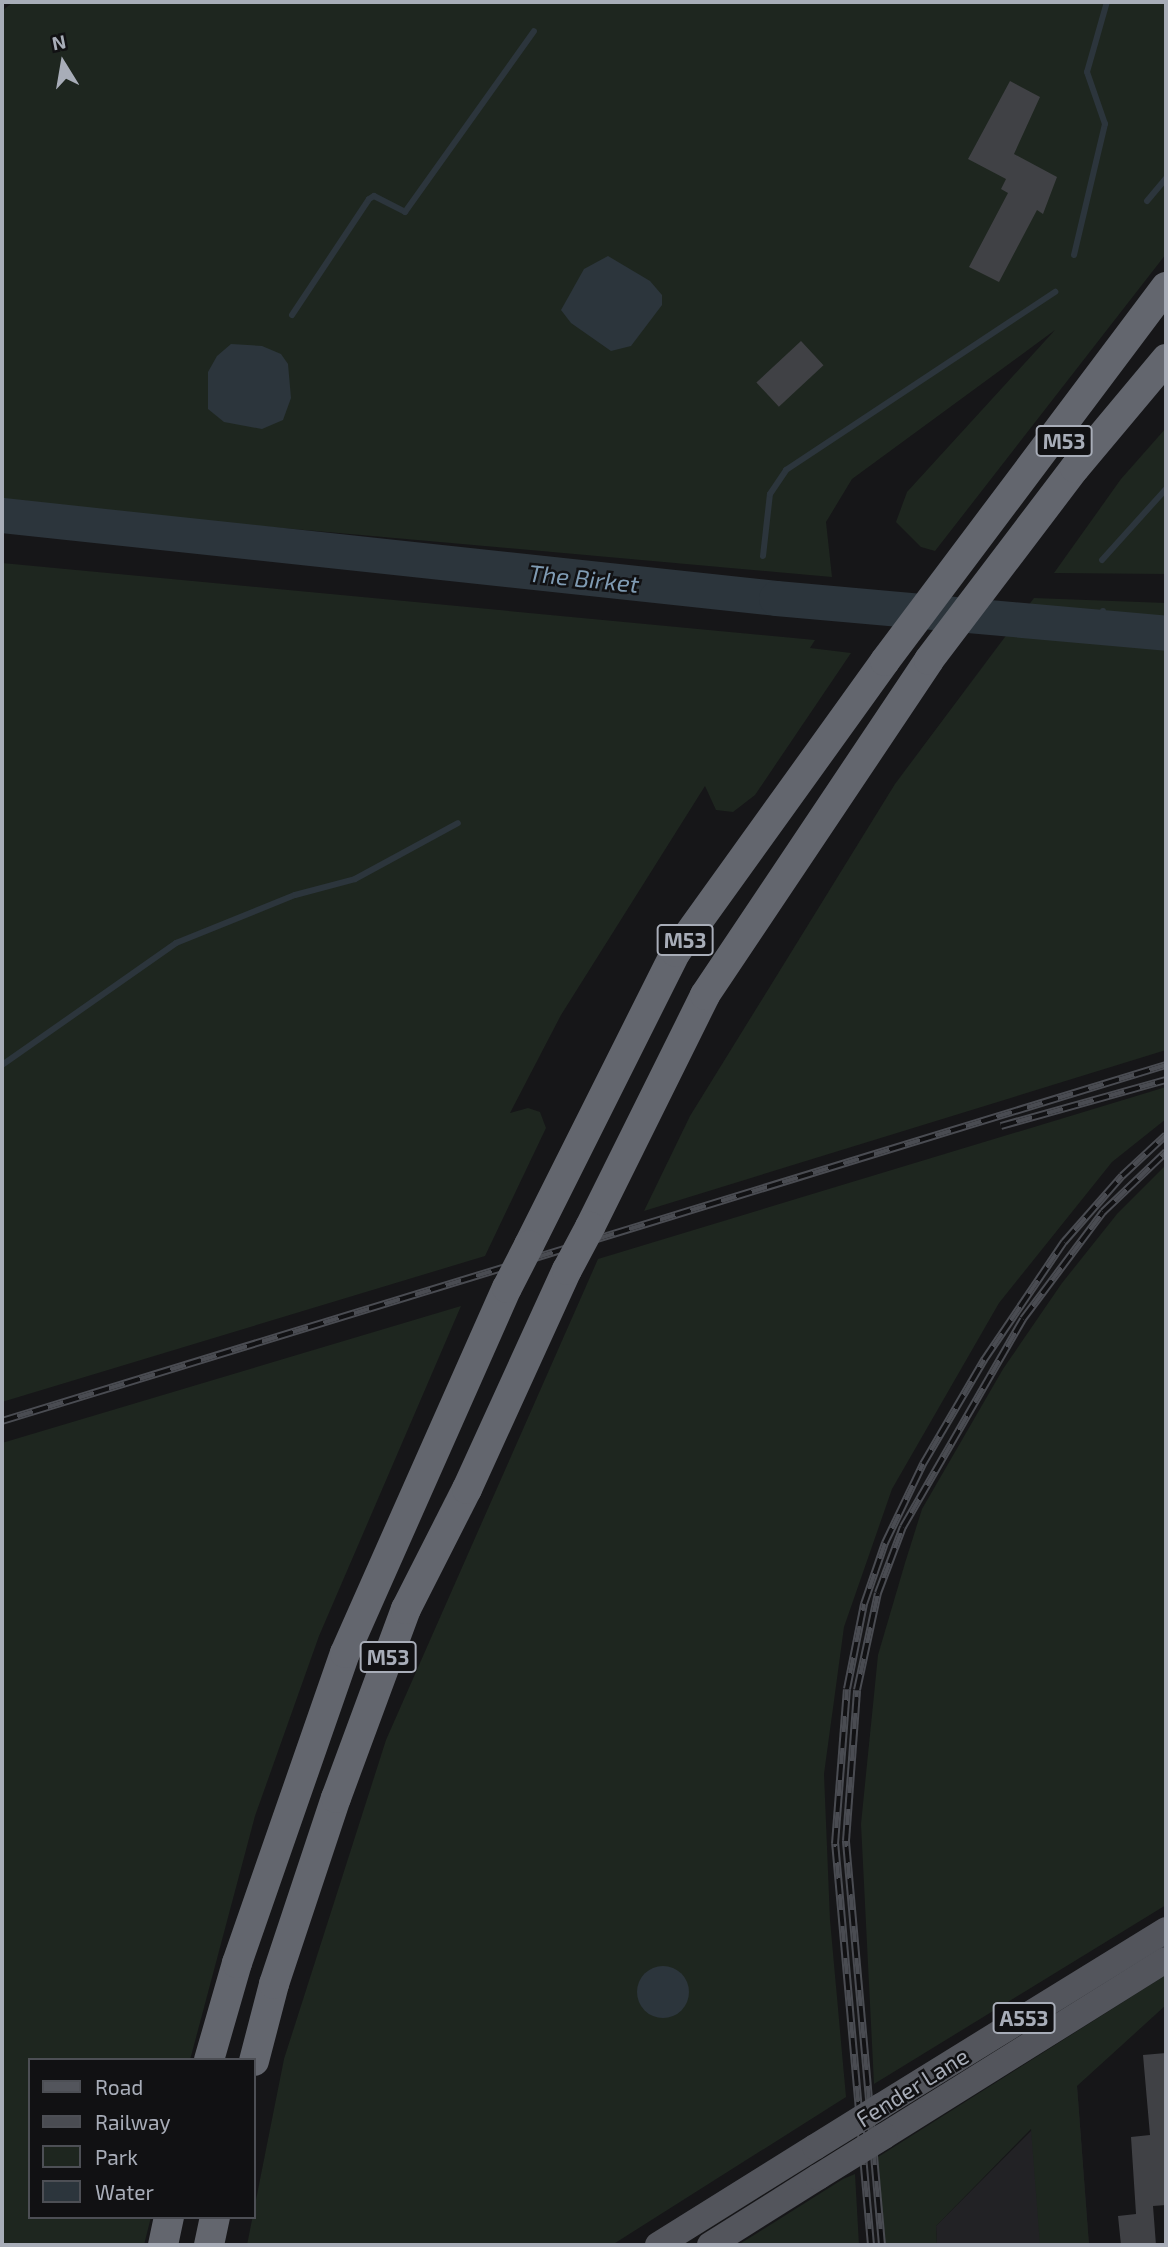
<!DOCTYPE html>
<html>
<head>
<meta charset="utf-8">
<style>
	body { margin:0 }
	#map { position:relative; width:1168px; height:2247px; overflow:hidden; background:#161618; font-family:"Exo 2",sans-serif }
	div>[style] { position:absolute }
	.built>* { inset:0; background:#222225 }
	.green>* { inset:0; background:#1e261f }
	.water>* { inset:0; background:#2c353c }
	.round { border-radius:50% }
	.stream>* { height:6px; margin:-3px; padding:0 3px; transform-origin:3px; border-radius:3px; background:#2c353c }
	.river>* { height:35px; margin:-17.5px; padding:0 17.5px; transform-origin:17.5px; border-radius:17.5px; background:#2c353c }
	.building>* { inset:0; background:#404145; transform-origin:0 0 }
	.primary>* { height:26px; margin:-13px; padding:0 13px; transform-origin:13px; border-radius:13px; background:#53555c }
	.motorway>* { height:30px; margin:-15px; padding:0 15px; transform-origin:15px; border-radius:15px; background:#63666e }
	.rail>* { height:8px; margin-top:-4px; transform-origin:0; background:repeating-linear-gradient(90deg,#111113 0 16px,#4a4c52 0 32px); box-sizing:border-box; border-block:2px solid #4a4c52 }
	.primary-bridge>* { height:26px; margin:-13px; padding:0 13px; transform-origin:13px; border-radius:13px; background:#53555c }
	.motorway-bridge>* { height:30px; margin:-15px; padding:0 15px; transform-origin:15px; border-radius:15px; background:#63666e }
	span { translate:-50% -50%; white-space:nowrap; text-align:center; line-height:1.15; -webkit-text-stroke:5px #111113; paint-order:stroke }
	.shield-label span { padding:2px 5px; background:#111113; border:2px solid; border-radius:5px; -webkit-text-stroke-width:0 }
	.shield-label { font-size:21px; color:#a8adb8; font-weight:700 }
	.street-label { font-size:23px; color:#a8adb8 }
	.water-label { font-size:24px; color:#7f9bb3; font-style:italic }
	.frame { position:absolute; inset:0; border:4px solid #a8adb8; pointer-events:none }
	.legend { position:absolute; left:28px; top:2058px; width:228px; height:161px; box-sizing:border-box; background:#111113; border:2px solid #4d4f55; margin:0; padding:9px 12px; list-style:none; font-size:21px; color:#a8adb8 }
	.legend li { display:flex; align-items:center; gap:14px; height:35px }
	.legend b { width:35px; border:2px solid #4d4f55 }
	.north { position:absolute; left:28px; top:28px; width:70px; height:70px; -webkit-text-stroke:5px #111113; paint-order:stroke; rotate:349deg; font-size:19px; font-weight:700; line-height:28px; text-align:center; color:#a8adb8 }
	.north::after { content:''; display:block; margin:auto; width:24px; height:32px; background:#a8adb8; clip-path:polygon(50% 0,100% 100%,50% 72%,0 100%) }
</style>
</head>
<body>
<div id="map">
	<div class="built">
		<div style="clip-path:polygon(1077px 2085px,1089px 2245px,937px 2245px,936px 2226px)"></div>
	</div>
	<div class="green">
		<div style="clip-path:polygon(13px 2px,1166px 2px,1166px 254px,935px 551px,921px 547px,896px 522px,907px 492px,1055px 330px,852px 479px,826px 522px,832px 577px,2px 503px,2px 11px)"></div>
		<div style="clip-path:polygon(1166px 428px,1166px 574px,1054px 573px,1121px 479px)"></div>
		<div style="clip-path:polygon(2px 563px,815px 640px,810px 648px,851px 653px,755px 795px,733px 812px,716px 810px,705px 786px,561px 1015px,510px 1113px,528px 1108px,540px 1112px,546px 1128px,485px 1256px,2px 1402px)"></div>
		<div style="clip-path:polygon(1034px 598px,1166px 603px,1166px 1050px,644px 1211px,690px 1116px,895px 784px)"></div>
		<div style="clip-path:polygon(1166px 1087px,1166px 1119px,1112px 1162px,999px 1303px,892px 1489px,844px 1627px,824px 1774px,830px 1920px,846px 2097px,612px 2245px,247px 2245px,284px 2059px,386px 1740px,598px 1259px)"></div>
		<div style="clip-path:polygon(1166px 1165px,1166px 1905px,874px 2084px,861px 1824px,878px 1655px,905px 1563px,922px 1509px,1003px 1369px,1062px 1283px,1117px 1214px)"></div>
		<div style="clip-path:polygon(461px 1306px,319px 1636px,255px 1816px,190px 2060px,30px 2060px,30px 2217px,151px 2217px,144px 2245px,2px 2245px,2px 1443px)"></div>
		<div style="clip-path:polygon(1166px 1975px,1166px 2005px,1077px 2086px,1089px 2245px,1040px 2245px,1031px 2129px,936px 2226px,937px 2245px,885px 2245px,878px 2157px)"></div>
		<div style="clip-path:polygon(855px 2174px,859px 2245px,738px 2245px,843px 2179px)"></div>
	</div>
	<div class="water">
		<div style="clip-path:polygon(608px 256px,650px 281px,662px 295px,662px 305px,631px 346px,611px 351px,571px 323px,561px 310px,584px 269px)"></div>
		<div style="clip-path:polygon(231px 344px,262px 346px,281px 354px,288px 364px,291px 398px,283px 420px,262px 429px,224px 422px,208px 409px,208px 372px,217px 356px)"></div>
		<div class="round" style="left:637px;top:1966px;width:52px;height:52px"></div>
	</div>
	<div class="stream">
		<div style="left:1147px;top:201px;width:30px;rotate:-50deg"></div>
		<div style="left:1074px;top:255px;width:135px;rotate:-76.7deg"></div>
		<div style="left:1105px;top:124px;width:55px;rotate:-109.1deg"></div>
		<div style="left:1087px;top:72px;width:73px;rotate:-74.1deg"></div>
		<div style="left:292px;top:315px;width:139px;rotate:-56.4deg"></div>
		<div style="left:369px;top:199px;width:6px;rotate:-31deg"></div>
		<div style="left:374px;top:196px;width:35px;rotate:27deg"></div>
		<div style="left:405px;top:212px;width:222px;rotate:-54.5deg"></div>
		<div style="left:763px;top:556px;width:62px;rotate:-83.6deg"></div>
		<div style="left:770px;top:494px;width:29px;rotate:-56deg"></div>
		<div style="left:786px;top:470px;width:323px;rotate:-33.5deg"></div>
		<div style="left:1102px;top:560px;width:96px;rotate:-48deg"></div>
		<div style="left:773px;top:586px;width:12px;rotate:76deg"></div>
		<div style="left:1103px;top:611px;width:14px;rotate:90deg"></div>
		<div style="left:2px;top:1065px;width:213px;rotate:-35deg"></div>
		<div style="left:176px;top:943px;width:128px;rotate:-22deg"></div>
		<div style="left:295px;top:895px;width:62px;rotate:-14.9deg"></div>
		<div style="left:355px;top:879px;width:117px;rotate:-28.5deg"></div>
	</div>
	<div class="river">
		<div style="left:2px;top:515px;width:778px;rotate:6.12deg"></div>
		<div style="left:776px;top:598px;width:392px;rotate:5.1deg"></div>
	</div>
	<div class="building">
		<div style="clip-path:polygon(1010px 81px,1040px 97px,1014px 154px,1057px 177px,1043px 214px,1037px 210px,999px 282px,969px 267px,1008px 193px,1001px 189px,1006px 179px,968px 159px)"></div>
		<div style="left:801px;top:341px;width:33px;height:61px;rotate:47deg"></div>
		<div style="clip-path:polygon(1166px 2053px,1166px 2205px,1153px 2206px,1156px 2245px,1121px 2245px,1118px 2216px,1136px 2214px,1131px 2137px,1150px 2135px,1143px 2055px)"></div>
	</div>
	<div class="primary">
		<div style="left:881px;top:2106px;width:335px;rotate:-31.7deg"></div>
		<div style="left:884px;top:2136px;width:332px;rotate:-32deg"></div>
		<div style="left:658px;top:2245px;width:185px;rotate:-32deg"></div>
		<div style="left:710px;top:2245px;width:128px;rotate:-32.2deg"></div>
	</div>
	<div class="motorway">
		<div style="left:590px;top:1227px;width:259px;rotate:-63.6deg"></div>
		<div style="left:705px;top:995px;width:403px;rotate:-56.2deg"></div>
		<div style="left:929px;top:660px;width:241px;rotate:-52.8deg"></div>
		<div style="left:1075px;top:468px;width:142px;rotate:-50.1deg"></div>
		<div style="left:529px;top:1245px;width:328px;rotate:-63.4deg"></div>
		<div style="left:676px;top:952px;width:358px;rotate:-54.3deg"></div>
		<div style="left:885px;top:661px;width:468px;rotate:-53.1deg"></div>
		<div style="left:209px;top:2060px;width:101px;rotate:-73.9deg"></div>
		<div style="left:237px;top:1963px;width:328px;rotate:-70.8deg"></div>
		<div style="left:345px;top:1653px;width:399px;rotate:-66.1deg"></div>
		<div style="left:254px;top:2061px;width:80px;rotate:-75.4deg"></div>
		<div style="left:274px;top:1984px;width:196px;rotate:-71.6deg"></div>
		<div style="left:336px;top:1798px;width:202px;rotate:-69.7deg"></div>
		<div style="left:406px;top:1609px;width:135px;rotate:-63.1deg"></div>
		<div style="left:467px;top:1489px;width:241px;rotate:-65.5deg"></div>
		<div style="left:163px;top:2245px;width:29px;rotate:-78deg"></div>
		<div style="left:209px;top:2245px;width:29px;rotate:-78deg"></div>
	</div>
	<div class="rail">
		<div style="left:1001px;top:1126px;width:171px;rotate:-15.6deg"></div>
		<div style="left:2px;top:1421px;width:1217px;rotate:-17.01deg"></div>
		<div style="left:871px;top:2245px;width:403px;rotate:-95.1deg"></div>
		<div style="left:835px;top:1844px;width:155px;rotate:-85.6deg"></div>
		<div style="left:847px;top:1689px;width:87px;rotate:-78.7deg"></div>
		<div style="left:864px;top:1604px;width:65px;rotate:-71deg"></div>
		<div style="left:885px;top:1543px;width:88px;rotate:-64.3deg"></div>
		<div style="left:923px;top:1464px;width:121px;rotate:-59.6deg"></div>
		<div style="left:984px;top:1360px;width:143px;rotate:-55.9deg"></div>
		<div style="left:1064px;top:1242px;width:88px;rotate:-48.7deg"></div>
		<div style="left:1122px;top:1176px;width:60px;rotate:-43deg"></div>
		<div style="left:882px;top:2245px;width:406px;rotate:-95.1deg"></div>
		<div style="left:846px;top:1841px;width:151px;rotate:-85.8deg"></div>
		<div style="left:857px;top:1690px;width:99px;rotate:-77.8deg"></div>
		<div style="left:878px;top:1593px;width:71px;rotate:-69.3deg"></div>
		<div style="left:903px;top:1527px;width:240px;rotate:-60deg"></div>
		<div style="left:1023px;top:1319px;width:134px;rotate:-53.2deg"></div>
		<div style="left:1103px;top:1212px;width:87px;rotate:-43.6deg"></div>
	</div>
	<div class="primary-bridge">
		<div style="left:815px;top:2147px;width:78px;rotate:-31.8deg"></div>
		<div style="left:818px;top:2177px;width:78px;rotate:-31.8deg"></div>
	</div>
	<div class="motorway-bridge">
		<div style="left:567px;top:1270px;width:49px;rotate:-61.9deg"></div>
		<div style="left:507px;top:1288px;width:48px;rotate:-62.9deg"></div>
	</div>
	<div class="shield-label">
		<span style="left:1064px;top:441px">M53</span>
		<span style="left:685px;top:940px">M53</span>
		<span style="left:388px;top:1657px">M53</span>
		<span style="left:1024px;top:2018px">A553</span>
	</div>
	<div class="street-label">
		<span style="left:912px;top:2087px;rotate:-32deg">Fender Lane</span>
	</div>
	<div class="water-label">
		<span style="left:584px;top:578px;rotate:6deg">The Birket</span>
	</div>
	<div class="frame"></div>
	<ul class="legend">
	<li><b style="height:9px;background:#53555c"></b>Road</li>
	<li><b style="height:9px;background:#4a4c52"></b>Railway</li>
	<li><b style="height:19px;background:#1e261f"></b>Park</li>
	<li><b style="height:19px;background:#2c353c"></b>Water</li>
	</ul>
	<div class="north">N</div>
</div>
</body>
</html>
